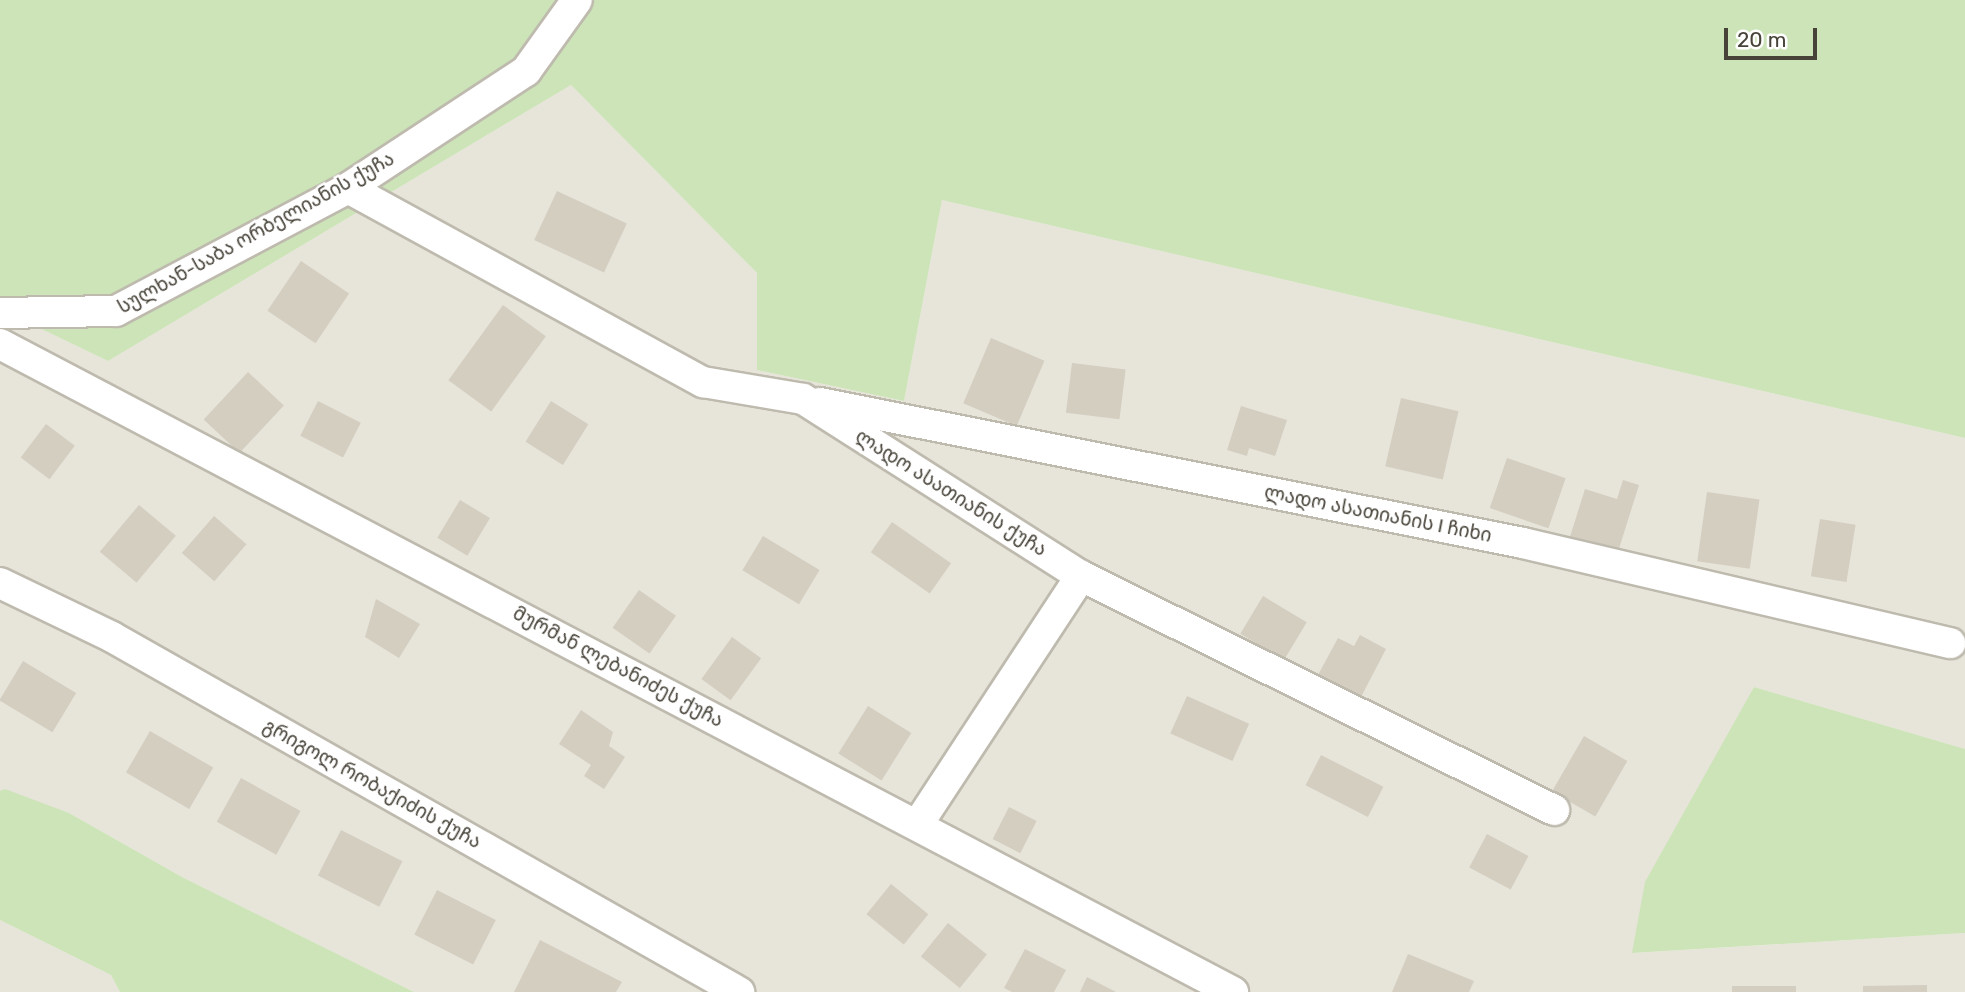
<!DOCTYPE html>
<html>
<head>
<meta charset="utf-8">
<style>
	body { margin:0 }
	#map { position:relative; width:1965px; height:992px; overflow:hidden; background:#f4f2eb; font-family:Rubik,"Noto Sans Georgian",sans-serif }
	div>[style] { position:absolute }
	.residential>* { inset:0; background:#e7e4d9 }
	.green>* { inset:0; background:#cce4b8 }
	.building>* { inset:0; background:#d4cec1; transform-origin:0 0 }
	.roads { filter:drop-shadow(2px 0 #bebaae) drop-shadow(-2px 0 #bebaae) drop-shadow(0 2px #bebaae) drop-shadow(0 -2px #bebaae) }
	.minor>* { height:30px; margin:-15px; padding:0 15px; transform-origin:15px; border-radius:15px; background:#fff }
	span { translate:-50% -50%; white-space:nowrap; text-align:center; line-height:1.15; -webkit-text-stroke:5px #fff; paint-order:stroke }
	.street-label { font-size:19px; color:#474339 }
	.scale { position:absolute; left:1724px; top:28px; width:93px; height:32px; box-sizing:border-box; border:4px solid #474339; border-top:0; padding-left:9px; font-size:21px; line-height:24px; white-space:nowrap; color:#474339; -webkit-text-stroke:5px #fff; paint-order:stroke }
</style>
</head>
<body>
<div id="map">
	<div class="residential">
		<div style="clip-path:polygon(571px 85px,757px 273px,757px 370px,904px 401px,942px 200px,1965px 438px,1965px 749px,1754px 687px,1633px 953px,1965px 933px,1965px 992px,414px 992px,182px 877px,69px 813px,0 791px,0 309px,108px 361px)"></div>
		<div style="clip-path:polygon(0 920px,111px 975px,120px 992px,0 992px)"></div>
	</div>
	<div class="green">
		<div style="clip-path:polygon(0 0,1965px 0,1965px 438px,942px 200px,904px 401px,757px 370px,757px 273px,571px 85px,108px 361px,0 309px)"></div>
		<div style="clip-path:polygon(1754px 687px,1965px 749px,1965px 933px,1632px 953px,1645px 882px)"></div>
		<div style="clip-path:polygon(5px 789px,69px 813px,182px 877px,414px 992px,120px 992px,111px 975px,0 920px,0 791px)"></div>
	</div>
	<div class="building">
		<div style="left:557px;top:191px;width:77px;height:54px;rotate:25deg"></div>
		<div style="left:301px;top:261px;width:58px;height:60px;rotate:34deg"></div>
		<div style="left:503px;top:305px;width:53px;height:93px;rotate:36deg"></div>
		<div style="left:991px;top:338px;width:58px;height:71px;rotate:23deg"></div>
		<div style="left:1072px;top:363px;width:54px;height:50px;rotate:7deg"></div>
		<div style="left:248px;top:372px;width:49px;height:65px;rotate:43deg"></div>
		<div style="left:1401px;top:398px;width:59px;height:70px;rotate:13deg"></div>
		<div style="left:318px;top:401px;width:48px;height:39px;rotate:27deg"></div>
		<div style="left:551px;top:401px;width:44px;height:48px;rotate:32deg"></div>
		<div style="clip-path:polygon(1241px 406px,1287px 420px,1275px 456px,1249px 448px,1247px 456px,1227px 450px)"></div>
		<div style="left:46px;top:424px;width:36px;height:42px;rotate:37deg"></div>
		<div style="left:1507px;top:458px;width:62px;height:53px;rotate:19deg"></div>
		<div style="clip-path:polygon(1623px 480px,1639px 485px,1617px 555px,1569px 540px,1585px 489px,1617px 499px)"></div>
		<div style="left:1707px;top:492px;width:53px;height:70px;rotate:8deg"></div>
		<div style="left:460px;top:500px;width:35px;height:44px;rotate:31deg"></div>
		<div style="left:139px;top:505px;width:48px;height:61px;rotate:40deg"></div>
		<div style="left:214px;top:516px;width:43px;height:49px;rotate:41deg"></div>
		<div style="left:1820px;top:519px;width:36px;height:58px;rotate:9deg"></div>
		<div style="left:892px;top:522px;width:72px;height:37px;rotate:35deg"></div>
		<div style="left:763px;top:536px;width:66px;height:40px;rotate:31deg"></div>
		<div style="left:639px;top:590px;width:45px;height:46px;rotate:35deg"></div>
		<div style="left:1263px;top:596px;width:51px;height:44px;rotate:31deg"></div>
		<div style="clip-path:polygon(376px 599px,420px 624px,399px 658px,365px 637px)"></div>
		<div style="clip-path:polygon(1360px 635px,1386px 649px,1361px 697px,1318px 675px,1338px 638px,1354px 646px)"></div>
		<div style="left:732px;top:637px;width:36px;height:52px;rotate:36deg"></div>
		<div style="left:23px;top:661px;width:62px;height:46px;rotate:31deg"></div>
		<div style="left:1187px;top:696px;width:68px;height:41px;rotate:24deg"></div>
		<div style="left:868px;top:706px;width:51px;height:56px;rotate:32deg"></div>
		<div style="clip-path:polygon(581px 710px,613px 732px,609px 746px,625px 757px,604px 789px,584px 776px,591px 765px,559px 744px)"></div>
		<div style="left:150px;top:731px;width:73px;height:48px;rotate:30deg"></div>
		<div style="left:1584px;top:736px;width:50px;height:64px;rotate:30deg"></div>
		<div style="left:1321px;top:755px;width:70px;height:34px;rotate:27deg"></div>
		<div style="left:241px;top:778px;width:68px;height:50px;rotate:29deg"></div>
		<div style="left:1009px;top:807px;width:31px;height:36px;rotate:27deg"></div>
		<div style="left:341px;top:830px;width:69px;height:51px;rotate:27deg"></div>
		<div style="left:1487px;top:834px;width:47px;height:38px;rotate:28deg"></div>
		<div style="left:891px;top:884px;width:48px;height:39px;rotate:39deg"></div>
		<div style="left:437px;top:890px;width:66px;height:50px;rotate:27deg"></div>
		<div style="left:948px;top:923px;width:50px;height:43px;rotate:39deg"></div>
		<div style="clip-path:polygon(540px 940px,622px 982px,616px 992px,514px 992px)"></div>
		<div style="clip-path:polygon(1025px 949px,1066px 970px,1054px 992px,1012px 992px,1004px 988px)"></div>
		<div style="clip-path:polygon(1408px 954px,1474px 981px,1469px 992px,1392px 992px)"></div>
		<div style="clip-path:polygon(1087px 977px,1116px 992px,1080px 992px)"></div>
		<div style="clip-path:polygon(1927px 985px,1927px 992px,1863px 992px,1863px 986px)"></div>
		<div style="left:1732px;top:986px;width:64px;height:6px"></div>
	</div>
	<div class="roads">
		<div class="minor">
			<div style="left:348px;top:188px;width:405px;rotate:28.7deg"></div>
			<div style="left:703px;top:382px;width:101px;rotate:9.6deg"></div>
			<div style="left:803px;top:399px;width:330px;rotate:32.5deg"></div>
			<div style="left:1081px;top:576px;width:528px;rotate:26.32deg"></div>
			<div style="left:0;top:313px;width:116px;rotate:-1deg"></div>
			<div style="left:116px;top:311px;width:263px;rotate:-27.9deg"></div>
			<div style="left:348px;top:188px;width:213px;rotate:-33.3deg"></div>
			<div style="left:526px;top:71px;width:87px;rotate:-54.3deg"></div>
			<div style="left:0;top:344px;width:1393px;rotate:27.72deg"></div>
			<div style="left:820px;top:403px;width:717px;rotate:11.26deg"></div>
			<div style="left:1523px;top:543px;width:439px;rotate:13.2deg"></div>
			<div style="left:0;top:583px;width:124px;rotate:25.7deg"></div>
			<div style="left:112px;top:637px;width:721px;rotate:29.52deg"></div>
			<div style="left:918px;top:824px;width:297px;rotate:-56.7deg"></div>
		</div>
	</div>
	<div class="street-label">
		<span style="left:256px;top:233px;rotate:-29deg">სულხან-საბა ორბელიანის ქუჩა</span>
		<span style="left:951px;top:493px;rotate:32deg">ლადო ასათიანის ქუჩა</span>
		<span style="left:1378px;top:514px;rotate:11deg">ლადო ასათიანის I ჩიხი</span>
		<span style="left:618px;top:667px;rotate:28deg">მურმან ლებანიძეს ქუჩა</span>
		<span style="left:372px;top:784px;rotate:29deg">გრიგოლ რობაქიძის ქუჩა</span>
	</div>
	<div class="scale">20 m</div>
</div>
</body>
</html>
